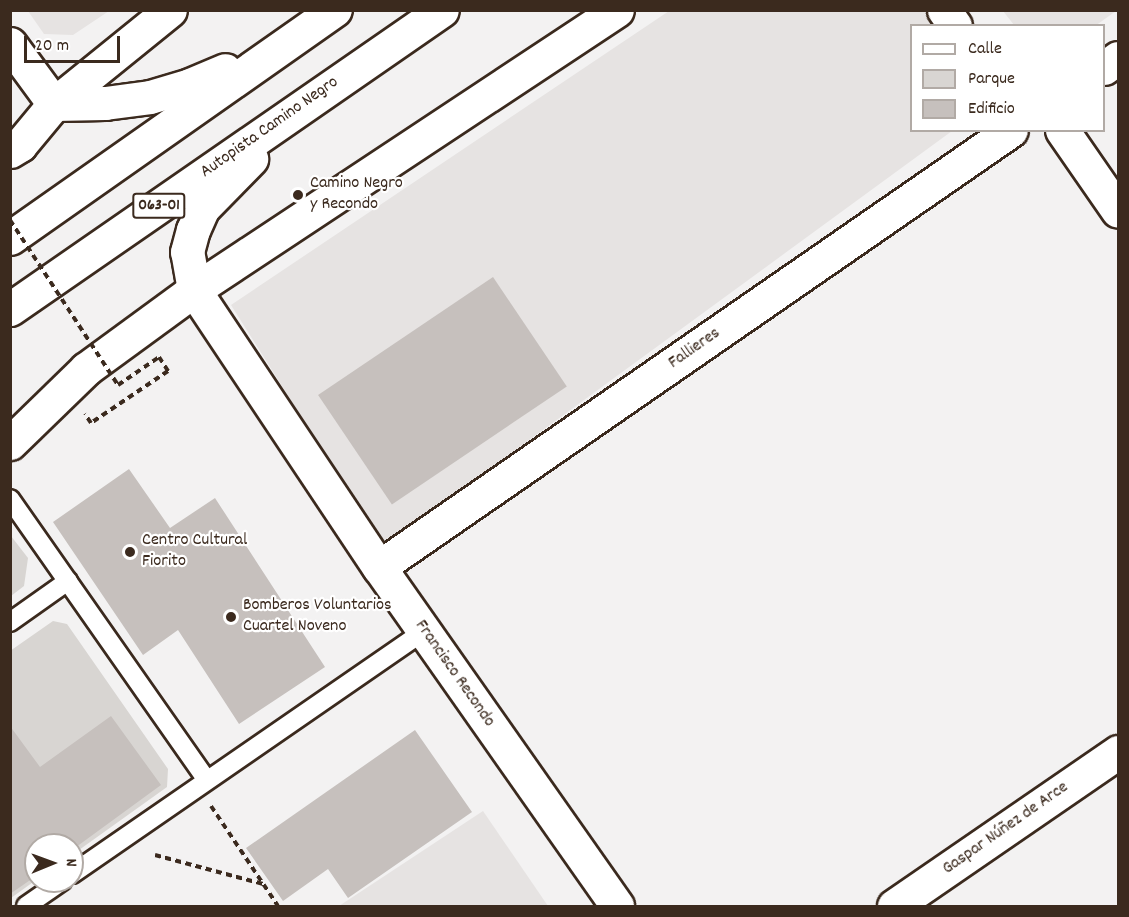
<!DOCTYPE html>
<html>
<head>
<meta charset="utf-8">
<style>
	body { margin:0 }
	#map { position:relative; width:1129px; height:917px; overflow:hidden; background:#f3f2f2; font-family:Dekko,sans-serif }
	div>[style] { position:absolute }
	.built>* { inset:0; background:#e6e3e2 }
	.green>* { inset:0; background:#d8d5d2 }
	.building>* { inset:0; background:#c6c0bd; transform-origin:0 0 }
	.path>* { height:4px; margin-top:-2px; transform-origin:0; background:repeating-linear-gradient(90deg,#3b2a1e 0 6px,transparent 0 10.5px) }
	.roads { filter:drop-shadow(2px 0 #3b2a1e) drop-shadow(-2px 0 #3b2a1e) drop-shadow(0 2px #3b2a1e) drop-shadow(0 -2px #3b2a1e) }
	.lane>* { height:18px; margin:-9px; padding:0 9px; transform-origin:9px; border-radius:9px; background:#fff }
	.street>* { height:33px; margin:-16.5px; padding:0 16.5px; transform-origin:16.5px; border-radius:16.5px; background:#fff }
	.secondary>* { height:33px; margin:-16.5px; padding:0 16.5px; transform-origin:16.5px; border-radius:16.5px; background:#fff }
	.highway>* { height:33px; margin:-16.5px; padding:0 16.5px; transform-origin:16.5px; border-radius:16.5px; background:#fff }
	.path-bridge>* { height:4px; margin-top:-2px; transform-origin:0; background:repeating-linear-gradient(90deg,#3b2a1e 0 6px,transparent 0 10.5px) }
	.dots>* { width:16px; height:16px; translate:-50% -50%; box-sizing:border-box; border:3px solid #fff; border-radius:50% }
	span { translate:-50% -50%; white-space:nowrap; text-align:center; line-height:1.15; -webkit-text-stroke:4.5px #fff; paint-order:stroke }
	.shield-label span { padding:2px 4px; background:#fff; border:2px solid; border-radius:4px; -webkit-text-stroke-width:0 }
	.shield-label { font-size:16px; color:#3b2a1e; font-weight:700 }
	.street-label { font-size:18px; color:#3b2a1e }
	.poi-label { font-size:18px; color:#3b2a1e }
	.left { translate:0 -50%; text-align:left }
	.frame { position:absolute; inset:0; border:12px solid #3b2a1e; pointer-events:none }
	.legend { position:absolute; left:910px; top:24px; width:195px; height:108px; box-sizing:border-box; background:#fff; border:2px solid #b1aaa5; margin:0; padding:8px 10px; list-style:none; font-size:18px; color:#3b2a1e }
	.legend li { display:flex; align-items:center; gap:12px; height:30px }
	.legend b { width:30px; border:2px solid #b1aaa5 }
	.north { position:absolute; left:24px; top:833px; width:60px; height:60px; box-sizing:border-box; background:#fff; border:2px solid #b1aaa5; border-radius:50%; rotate:89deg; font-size:16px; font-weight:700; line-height:24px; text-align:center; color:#3b2a1e }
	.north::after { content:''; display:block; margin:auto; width:21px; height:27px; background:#3b2a1e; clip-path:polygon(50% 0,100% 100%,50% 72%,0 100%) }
	.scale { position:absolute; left:24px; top:36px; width:96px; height:27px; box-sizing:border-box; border:3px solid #3b2a1e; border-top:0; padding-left:8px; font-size:18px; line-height:21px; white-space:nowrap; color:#3b2a1e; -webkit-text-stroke:4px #fff; paint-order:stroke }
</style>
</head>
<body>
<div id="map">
	<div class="built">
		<div style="clip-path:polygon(28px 11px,109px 11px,73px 35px,44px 34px)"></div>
		<div style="clip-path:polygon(669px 11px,929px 11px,941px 25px,912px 26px,912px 130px,952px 131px,383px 547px,231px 305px)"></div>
		<div style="clip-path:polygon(1003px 11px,1116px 11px,1095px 26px,1014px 25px)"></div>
		<div style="clip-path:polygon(483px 811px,548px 906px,339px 906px)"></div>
	</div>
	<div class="green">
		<div style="clip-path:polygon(11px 536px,28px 558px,24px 586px,11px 596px)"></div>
		<div style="clip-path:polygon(53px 621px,67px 624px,168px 769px,167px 787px,72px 855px,72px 845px,36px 845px,36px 880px,11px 898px,10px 651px)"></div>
	</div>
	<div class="building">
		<div style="left:493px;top:277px;width:132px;height:211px;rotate:56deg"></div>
		<div style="clip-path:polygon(129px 469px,170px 528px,215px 498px,325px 667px,239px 724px,178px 630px,143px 655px,53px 522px)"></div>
		<div style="clip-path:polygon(111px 716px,161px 785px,72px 850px,72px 845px,36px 845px,36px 876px,10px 894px,10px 726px,40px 767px)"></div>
		<div style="clip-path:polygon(415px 730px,472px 812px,348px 898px,328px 869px,283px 901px,246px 848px)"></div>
	</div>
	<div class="path">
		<div style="left:211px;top:806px;width:120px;rotate:56.2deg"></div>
		<div style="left:155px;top:855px;width:112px;rotate:15deg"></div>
	</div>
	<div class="roads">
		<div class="lane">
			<div style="left:10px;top:499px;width:342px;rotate:55deg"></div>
			<div style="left:10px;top:622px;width:71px;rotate:-35.3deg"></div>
			<div style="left:72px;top:874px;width:428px;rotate:-34.6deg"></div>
			<div style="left:26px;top:906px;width:44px;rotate:-34.8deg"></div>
		</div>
		<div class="street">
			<div style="left:944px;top:10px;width:19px;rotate:55deg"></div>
			<div style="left:1104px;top:68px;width:17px;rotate:-36deg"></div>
			<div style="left:1062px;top:130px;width:98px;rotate:55.3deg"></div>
			<div style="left:379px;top:567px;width:768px;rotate:-34.66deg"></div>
			<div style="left:894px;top:906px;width:272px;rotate:-34.5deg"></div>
		</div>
		<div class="secondary">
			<div style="left:10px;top:44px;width:74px;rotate:53.7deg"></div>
			<div style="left:10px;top:151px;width:12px;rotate:-31deg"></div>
			<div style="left:20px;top:145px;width:53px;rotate:-50.3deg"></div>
			<div style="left:54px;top:104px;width:149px;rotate:-39deg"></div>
			<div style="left:194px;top:290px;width:333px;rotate:56.3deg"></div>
			<div style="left:379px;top:567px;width:414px;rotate:54.9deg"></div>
			<div style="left:10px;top:443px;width:106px;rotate:-44.2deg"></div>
			<div style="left:86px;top:369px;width:134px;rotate:-36.2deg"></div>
			<div style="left:194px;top:290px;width:507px;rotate:-33.5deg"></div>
		</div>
		<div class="highway">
			<div style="left:54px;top:104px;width:51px;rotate:-1.1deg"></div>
			<div style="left:105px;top:103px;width:45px;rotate:-7.6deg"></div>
			<div style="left:150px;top:97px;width:42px;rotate:-16.7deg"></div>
			<div style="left:190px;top:85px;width:38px;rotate:-23deg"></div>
			<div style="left:10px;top:238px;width:397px;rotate:-35.1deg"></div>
			<div style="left:194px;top:290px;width:39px;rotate:-100deg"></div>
			<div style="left:187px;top:252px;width:23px;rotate:-75deg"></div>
			<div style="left:193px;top:230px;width:24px;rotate:-66deg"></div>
			<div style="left:203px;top:208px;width:69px;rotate:-45.6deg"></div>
			<div style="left:10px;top:309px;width:525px;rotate:-34.69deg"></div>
		</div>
	</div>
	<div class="path-bridge">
		<div style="left:10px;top:220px;width:197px;rotate:56.8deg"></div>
		<div style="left:118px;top:385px;width:50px;rotate:-34.3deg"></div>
		<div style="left:159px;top:357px;width:17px;rotate:57deg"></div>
		<div style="left:168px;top:371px;width:93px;rotate:146deg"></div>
		<div style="left:91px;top:423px;width:11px;rotate:-124deg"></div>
	</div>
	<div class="dots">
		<div style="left:298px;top:195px;background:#3b2a1e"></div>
		<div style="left:130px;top:552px;background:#3b2a1e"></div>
		<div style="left:231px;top:617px;background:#3b2a1e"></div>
	</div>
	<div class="shield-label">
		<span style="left:159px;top:206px">063-01</span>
	</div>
	<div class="street-label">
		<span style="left:270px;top:128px;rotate:-35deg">Autopista Camino Negro</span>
		<span style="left:695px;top:349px;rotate:-35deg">Fallieres</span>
		<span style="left:454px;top:674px;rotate:55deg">Francisco Recondo</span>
		<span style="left:1006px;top:829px;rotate:-35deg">Gaspar Núñez de Arce</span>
	</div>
	<div class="poi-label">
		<span class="left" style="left:310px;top:195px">Camino Negro<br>y Recondo</span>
		<span class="left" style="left:142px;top:552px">Centro Cultural<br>Fiorito</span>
		<span class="left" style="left:243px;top:617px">Bomberos Voluntarios<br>Cuartel Noveno</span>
	</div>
	<div class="frame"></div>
	<ul class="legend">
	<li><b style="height:8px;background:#fff"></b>Calle</li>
	<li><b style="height:16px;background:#d8d5d2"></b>Parque</li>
	<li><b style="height:16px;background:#c6c0bd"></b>Edificio</li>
	</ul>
	<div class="north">N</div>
	<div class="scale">20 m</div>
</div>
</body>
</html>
